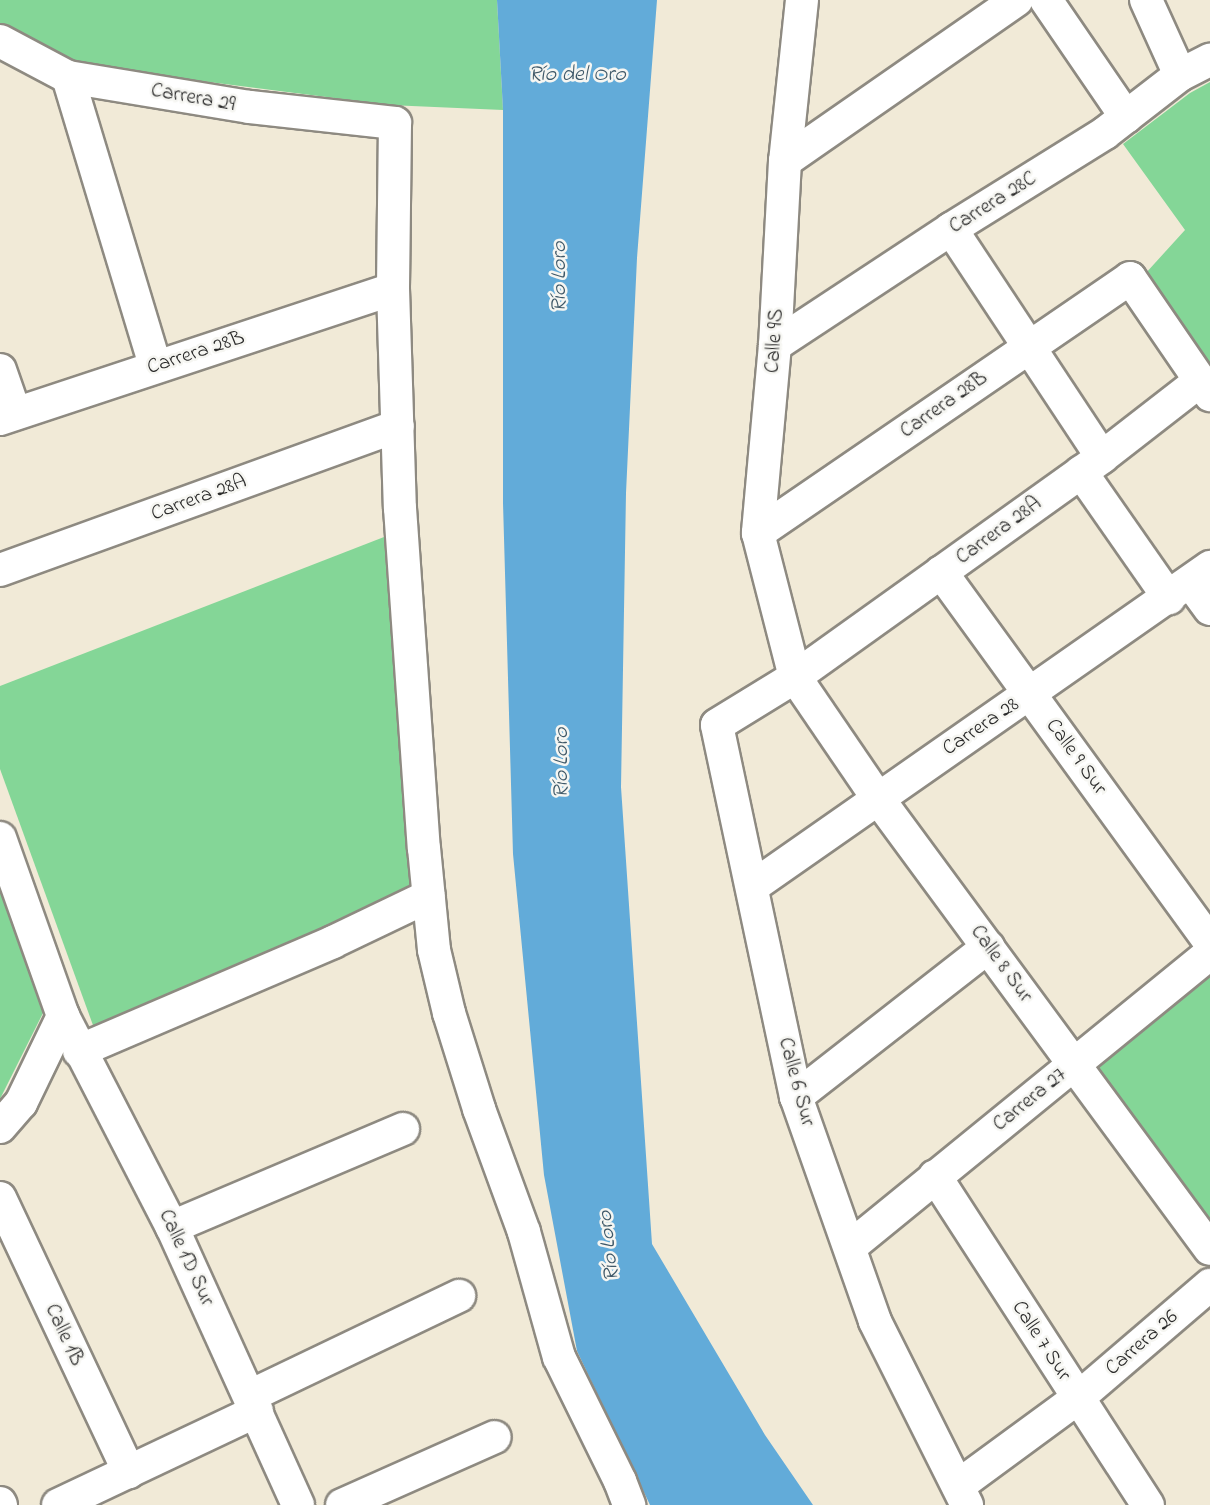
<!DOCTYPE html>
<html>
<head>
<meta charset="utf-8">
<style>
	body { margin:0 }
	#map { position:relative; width:1210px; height:1505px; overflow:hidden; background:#f1ead7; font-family:"Indie Flower",sans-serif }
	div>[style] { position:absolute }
	.green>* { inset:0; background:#84d697 }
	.water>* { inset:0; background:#62abd9 }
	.roads { filter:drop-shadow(2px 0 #8e8a81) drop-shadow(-2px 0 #8e8a81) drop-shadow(0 2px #8e8a81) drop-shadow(0 -2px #8e8a81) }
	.minor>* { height:32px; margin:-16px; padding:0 16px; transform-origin:16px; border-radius:16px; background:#fff }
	span { translate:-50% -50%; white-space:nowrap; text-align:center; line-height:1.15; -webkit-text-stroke:5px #f6f6f2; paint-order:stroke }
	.street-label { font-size:21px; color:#2b2b2b }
	.water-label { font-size:22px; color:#3e5868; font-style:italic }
</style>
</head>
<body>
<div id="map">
	<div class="green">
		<div style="clip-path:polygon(0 0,497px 0,503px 110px,389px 105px,60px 63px,0 32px)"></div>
		<div style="clip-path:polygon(1210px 82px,1210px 370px,1145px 274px,1185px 230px,1123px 144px,1190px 93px)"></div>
		<div style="clip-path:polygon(384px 537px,410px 888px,324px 930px,94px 1028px,0 769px,0 686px)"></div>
		<div style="clip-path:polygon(0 880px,45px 1009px,0 1099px)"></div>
		<div style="clip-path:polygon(1210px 953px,1210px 1249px,1075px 1065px)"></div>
	</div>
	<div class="water">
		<div style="clip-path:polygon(497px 0,657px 0,637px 258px,626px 493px,621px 787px,652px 1244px,765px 1435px,813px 1505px,650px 1505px,577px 1351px,544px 1175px,513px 854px,503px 503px,503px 110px)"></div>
	</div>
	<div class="roads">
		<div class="minor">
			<div style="left:802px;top:0;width:162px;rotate:96deg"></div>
			<div style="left:785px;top:161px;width:184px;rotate:93.1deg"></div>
			<div style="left:775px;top:345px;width:189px;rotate:95.2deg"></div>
			<div style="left:758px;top:533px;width:149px;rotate:75.6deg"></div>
			<div style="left:795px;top:677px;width:145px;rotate:55.7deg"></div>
			<div style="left:877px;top:797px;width:561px;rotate:53.62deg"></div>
			<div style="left:1046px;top:0;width:142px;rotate:55.6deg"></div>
			<div style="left:1146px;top:0;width:82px;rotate:65.6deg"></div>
			<div style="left:0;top:41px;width:77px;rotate:27.9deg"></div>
			<div style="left:68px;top:77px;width:184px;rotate:9.4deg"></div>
			<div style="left:250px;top:107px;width:146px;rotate:6.3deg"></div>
			<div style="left:395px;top:123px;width:166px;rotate:90.7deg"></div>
			<div style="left:393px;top:289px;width:219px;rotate:88.2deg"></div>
			<div style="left:400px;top:508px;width:341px;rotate:86deg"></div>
			<div style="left:424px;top:848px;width:102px;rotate:84.4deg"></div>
			<div style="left:434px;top:950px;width:65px;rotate:76.6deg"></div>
			<div style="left:449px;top:1013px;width:101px;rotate:72.6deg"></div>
			<div style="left:479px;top:1109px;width:131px;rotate:69.9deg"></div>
			<div style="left:524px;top:1232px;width:130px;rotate:74.4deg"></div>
			<div style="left:559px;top:1357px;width:138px;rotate:63.8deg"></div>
			<div style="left:620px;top:1481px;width:26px;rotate:69deg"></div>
			<div style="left:68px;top:77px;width:302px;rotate:73.2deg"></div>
			<div style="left:785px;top:161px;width:282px;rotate:-34.8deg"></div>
			<div style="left:951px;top:229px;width:273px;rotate:56.5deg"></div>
			<div style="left:775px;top:345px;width:211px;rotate:-33.4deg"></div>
			<div style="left:951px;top:229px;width:181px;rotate:-31.9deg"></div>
			<div style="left:1105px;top:133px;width:95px;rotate:-37.7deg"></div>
			<div style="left:1180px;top:75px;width:34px;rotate:-27deg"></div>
			<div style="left:0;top:370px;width:46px;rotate:70.8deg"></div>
			<div style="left:0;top:419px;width:414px;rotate:-18.3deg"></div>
			<div style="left:1081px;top:472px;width:154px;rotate:55.1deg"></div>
			<div style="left:758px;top:533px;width:451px;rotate:-34.4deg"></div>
			<div style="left:1130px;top:278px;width:142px;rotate:55.6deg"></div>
			<div style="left:0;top:570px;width:423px;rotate:-19.9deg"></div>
			<div style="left:941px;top:572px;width:457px;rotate:54deg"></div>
			<div style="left:1191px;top:583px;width:32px;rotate:54deg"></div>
			<div style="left:0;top:838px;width:189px;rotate:70.5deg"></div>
			<div style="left:63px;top:1016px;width:237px;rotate:62.7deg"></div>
			<div style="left:172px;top:1227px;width:305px;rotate:65.6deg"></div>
			<div style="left:752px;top:887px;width:559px;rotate:-34.94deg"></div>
			<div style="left:79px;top:1051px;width:276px;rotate:-23.2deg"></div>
			<div style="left:333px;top:942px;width:106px;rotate:-25.6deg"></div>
			<div style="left:796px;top:1097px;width:244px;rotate:-38deg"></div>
			<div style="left:0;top:1127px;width:32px;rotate:-49deg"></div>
			<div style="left:21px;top:1103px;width:97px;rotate:-64.2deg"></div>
			<div style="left:935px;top:1176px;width:392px;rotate:57.1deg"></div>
			<div style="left:0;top:1198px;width:303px;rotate:64.8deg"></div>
			<div style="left:172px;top:1227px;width:251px;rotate:-23deg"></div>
			<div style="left:850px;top:1247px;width:465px;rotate:-39.2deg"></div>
			<div style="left:250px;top:1396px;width:232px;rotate:-25.6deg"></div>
			<div style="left:958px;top:1486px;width:149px;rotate:-36.3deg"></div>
			<div style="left:1078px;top:1398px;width:174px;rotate:-40.6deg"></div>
			<div style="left:0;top:1503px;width:2px;rotate:63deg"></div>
			<div style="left:58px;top:1505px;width:220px;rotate:-25.3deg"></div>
			<div style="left:342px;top:1505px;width:167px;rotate:-24deg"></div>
			<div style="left:967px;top:1505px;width:206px;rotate:-116.6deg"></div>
			<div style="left:875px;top:1321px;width:238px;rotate:-109.4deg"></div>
			<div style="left:796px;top:1097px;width:380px;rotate:-102deg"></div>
			<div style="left:717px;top:725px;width:92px;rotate:-31.6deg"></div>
			<div style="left:795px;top:677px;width:378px;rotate:-35.6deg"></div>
			<div style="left:1102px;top:457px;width:124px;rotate:-37.8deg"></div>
		</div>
	</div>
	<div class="street-label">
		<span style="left:193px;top:98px;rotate:10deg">Carrera 29</span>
		<span style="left:993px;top:203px;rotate:-32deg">Carrera 28C</span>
		<span style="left:775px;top:341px;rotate:-86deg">Calle 9S</span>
		<span style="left:196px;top:353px;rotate:-18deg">Carrera 28B</span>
		<span style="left:944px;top:405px;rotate:-35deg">Carrera 28B</span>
		<span style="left:199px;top:498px;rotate:-20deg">Carrera 28A</span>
		<span style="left:999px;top:531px;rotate:-36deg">Carrera 28A</span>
		<span style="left:981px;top:727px;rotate:-34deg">Carrera 28</span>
		<span style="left:1076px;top:757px;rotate:54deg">Calle 9 Sur</span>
		<span style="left:1001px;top:964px;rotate:54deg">Calle 8 Sur</span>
		<span style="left:796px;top:1082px;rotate:75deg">Calle 6 Sur</span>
		<span style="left:1030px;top:1100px;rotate:-39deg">Carrera 27</span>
		<span style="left:186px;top:1258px;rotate:65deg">Calle 1D Sur</span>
		<span style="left:64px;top:1335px;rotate:65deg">Calle 1B</span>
		<span style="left:1041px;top:1341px;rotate:57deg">Calle 7 Sur</span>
		<span style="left:1142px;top:1343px;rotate:-41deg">Carrera 26</span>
	</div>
	<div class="water-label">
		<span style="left:577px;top:76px">Río del Oro</span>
		<span style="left:561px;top:277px;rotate:-90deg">Río Loro</span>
		<span style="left:563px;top:763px;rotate:-90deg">Río Loro</span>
		<span style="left:610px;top:1246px;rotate:-96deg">Río Loro</span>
	</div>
</div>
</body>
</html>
